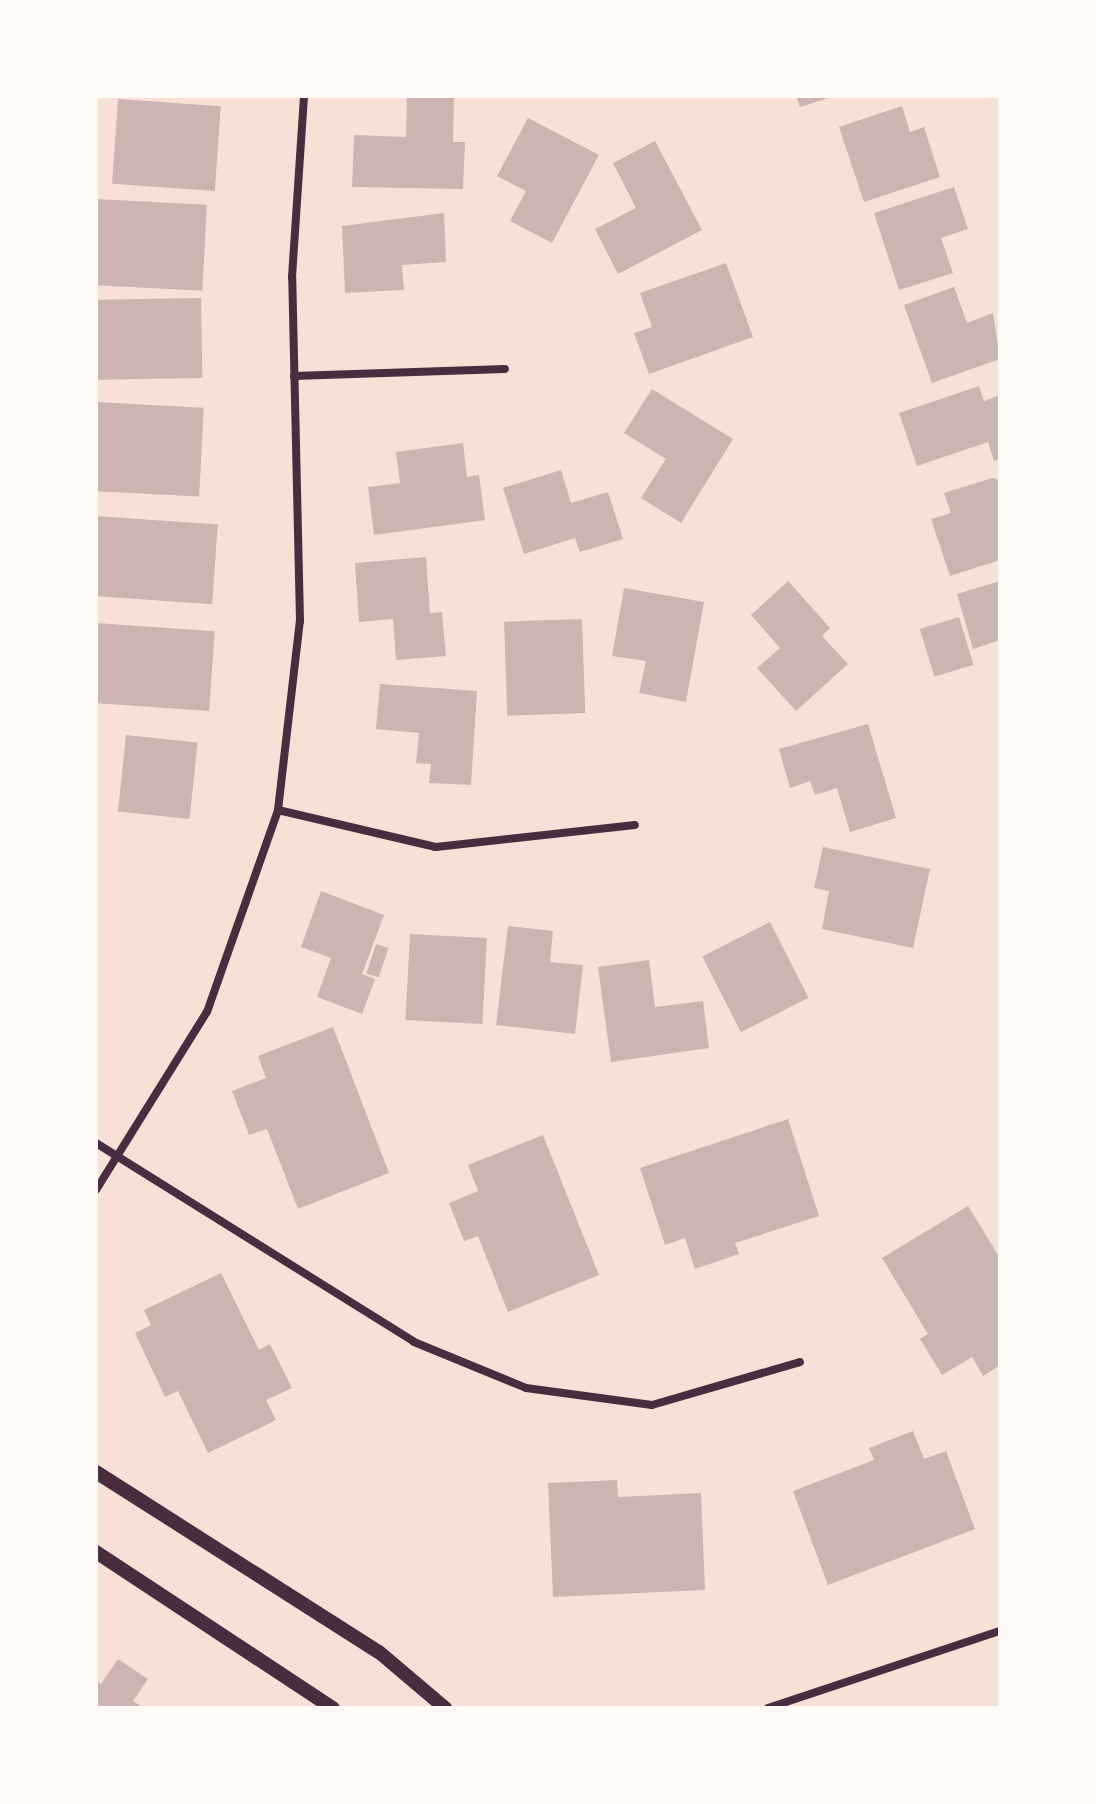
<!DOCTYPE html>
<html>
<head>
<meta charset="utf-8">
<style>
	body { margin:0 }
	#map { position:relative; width:1096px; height:1804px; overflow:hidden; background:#f7e1d7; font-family:"Nunito Sans",sans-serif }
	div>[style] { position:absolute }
	.building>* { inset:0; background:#ccb4b1; transform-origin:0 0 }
	.minor>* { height:8px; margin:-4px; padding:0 4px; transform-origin:4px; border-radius:4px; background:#4a2c40 }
	.tertiary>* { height:14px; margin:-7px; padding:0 7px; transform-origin:7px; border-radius:7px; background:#4a2c40 }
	span { translate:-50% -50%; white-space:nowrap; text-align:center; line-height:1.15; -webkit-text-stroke:7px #fffaf5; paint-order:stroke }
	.frame { position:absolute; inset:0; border:98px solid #fffaf5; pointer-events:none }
</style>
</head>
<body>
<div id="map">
	<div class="building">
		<div style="clip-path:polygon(407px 96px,454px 96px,453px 142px,465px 142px,463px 189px,352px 187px,354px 135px,406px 137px)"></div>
		<div style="clip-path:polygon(796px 96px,831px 96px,831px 97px,800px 107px)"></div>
		<div style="left:118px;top:99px;width:103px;height:85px;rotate:4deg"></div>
		<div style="clip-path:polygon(902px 106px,910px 132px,924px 127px,940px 177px,864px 202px,839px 127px)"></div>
		<div style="clip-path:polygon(528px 118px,599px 155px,552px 243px,510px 221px,526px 191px,497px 176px)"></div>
		<div style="clip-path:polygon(655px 141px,702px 230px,618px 274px,595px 229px,636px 208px,613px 163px)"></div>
		<div style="clip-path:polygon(954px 187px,968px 229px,941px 238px,953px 273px,899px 290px,874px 213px)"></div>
		<div style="left:96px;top:199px;width:111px;height:86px;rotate:3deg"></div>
		<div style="clip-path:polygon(444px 213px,446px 262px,402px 265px,404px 290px,345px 293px,342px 226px)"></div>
		<div style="clip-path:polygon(726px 263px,753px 337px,649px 374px,634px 333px,652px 327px,640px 293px)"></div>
		<div style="clip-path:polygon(954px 287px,967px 323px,993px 313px,1000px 359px,932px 383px,904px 305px)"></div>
		<div style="left:201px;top:298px;width:80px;height:105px;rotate:89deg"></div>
		<div style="clip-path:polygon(979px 386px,984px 401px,1000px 395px,1000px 459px,994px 461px,988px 442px,917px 466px,899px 413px)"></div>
		<div style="clip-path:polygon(652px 389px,733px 439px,681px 523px,641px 498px,666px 459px,624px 433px)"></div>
		<div style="left:96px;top:402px;width:108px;height:89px;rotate:3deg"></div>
		<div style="clip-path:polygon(463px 443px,467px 477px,479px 475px,485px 520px,374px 535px,368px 487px,400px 483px,396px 452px)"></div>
		<div style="clip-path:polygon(561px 470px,571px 503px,608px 492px,623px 539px,580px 552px,575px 538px,524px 554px,503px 488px)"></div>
		<div style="clip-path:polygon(992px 478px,1000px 480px,1000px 560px,950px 576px,931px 519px,951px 513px,944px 493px)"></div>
		<div style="left:96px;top:516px;width:122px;height:80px;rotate:4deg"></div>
		<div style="clip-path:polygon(426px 557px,430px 613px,442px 612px,446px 656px,396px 660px,393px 619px,359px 622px,355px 563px)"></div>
		<div style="clip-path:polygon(788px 581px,830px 628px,822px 636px,848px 664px,796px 711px,757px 668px,780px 648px,751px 615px)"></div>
		<div style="clip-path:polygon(1000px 581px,1000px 640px,973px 649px,957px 594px)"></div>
		<div style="clip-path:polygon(624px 588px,704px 602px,686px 702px,639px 693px,646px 661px,612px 656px)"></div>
		<div style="left:959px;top:617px;width:50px;height:41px;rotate:73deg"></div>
		<div style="left:582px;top:619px;width:94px;height:78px;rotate:88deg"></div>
		<div style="left:96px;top:623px;width:119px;height:80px;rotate:4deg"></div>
		<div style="clip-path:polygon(380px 684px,477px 691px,471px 785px,429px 783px,431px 764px,416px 763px,419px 733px,376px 729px)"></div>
		<div style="clip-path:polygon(868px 724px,896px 818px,850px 832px,837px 788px,815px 795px,810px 781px,790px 788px,779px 749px)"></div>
		<div style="left:126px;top:735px;width:72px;height:77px;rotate:6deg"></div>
		<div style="clip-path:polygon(823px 847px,930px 869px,913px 948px,822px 929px,829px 891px,814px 888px)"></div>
		<div style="clip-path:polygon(321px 891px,384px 915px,362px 974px,375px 979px,362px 1014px,317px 997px,331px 958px,301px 947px)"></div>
		<div style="left:770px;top:922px;width:85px;height:76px;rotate:63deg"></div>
		<div style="clip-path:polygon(508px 926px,553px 931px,550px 962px,583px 965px,575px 1034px,496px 1025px)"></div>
		<div style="left:410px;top:934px;width:77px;height:86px;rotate:3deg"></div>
		<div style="left:376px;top:944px;width:13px;height:31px;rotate:18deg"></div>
		<div style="clip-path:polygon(649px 960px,655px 1007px,703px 1001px,709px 1048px,611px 1062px,598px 967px)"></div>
		<div style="clip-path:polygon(333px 1027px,389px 1173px,298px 1209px,267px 1129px,249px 1135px,232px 1091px,266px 1078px,258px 1056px)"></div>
		<div style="clip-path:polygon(788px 1119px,819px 1216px,735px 1243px,739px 1254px,695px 1269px,685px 1238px,665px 1245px,640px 1168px)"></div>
		<div style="clip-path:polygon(543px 1135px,599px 1275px,508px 1312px,478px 1236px,464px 1241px,449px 1203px,478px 1191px,468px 1165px)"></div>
		<div style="clip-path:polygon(968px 1206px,1000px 1258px,1000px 1365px,983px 1376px,972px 1357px,942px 1375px,920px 1339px,928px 1334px,882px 1258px)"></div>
		<div style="clip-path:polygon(221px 1273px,259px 1350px,270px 1344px,292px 1388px,266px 1400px,276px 1420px,208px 1453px,178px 1391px,165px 1397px,135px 1333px,151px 1325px,144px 1310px)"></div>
		<div style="clip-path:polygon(913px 1431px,924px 1459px,946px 1451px,975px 1529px,828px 1585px,793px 1491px,874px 1460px,869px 1448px)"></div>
		<div style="clip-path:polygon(617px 1480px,618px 1497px,701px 1493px,705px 1590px,553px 1597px,548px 1483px)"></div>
		<div style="clip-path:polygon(118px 1659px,148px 1679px,133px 1701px,144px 1708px,96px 1708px,96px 1680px,101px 1684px)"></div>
	</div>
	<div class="minor">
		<div style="left:294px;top:376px;width:211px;rotate:-1.9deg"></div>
		<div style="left:278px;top:810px;width:162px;rotate:13.2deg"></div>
		<div style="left:436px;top:847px;width:200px;rotate:-6.3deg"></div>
		<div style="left:96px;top:1143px;width:375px;rotate:32deg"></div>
		<div style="left:414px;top:1342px;width:121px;rotate:22.3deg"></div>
		<div style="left:526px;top:1388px;width:127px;rotate:7.7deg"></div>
		<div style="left:652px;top:1405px;width:154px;rotate:-16.2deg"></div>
		<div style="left:96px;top:1190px;width:210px;rotate:-58.1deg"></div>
		<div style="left:207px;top:1012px;width:214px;rotate:-70.6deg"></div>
		<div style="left:278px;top:810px;width:190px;rotate:-83.4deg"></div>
		<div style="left:300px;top:621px;width:344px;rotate:-91.3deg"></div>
		<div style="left:292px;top:277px;width:181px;rotate:-86.2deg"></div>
		<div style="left:768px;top:1708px;width:244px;rotate:-18.4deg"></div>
	</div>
	<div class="tertiary">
		<div style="left:96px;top:1472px;width:335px;rotate:32.5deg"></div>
		<div style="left:379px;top:1652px;width:87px;rotate:40.3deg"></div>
		<div style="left:96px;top:1552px;width:284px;rotate:33.4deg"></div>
	</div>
	<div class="frame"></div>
</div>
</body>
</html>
